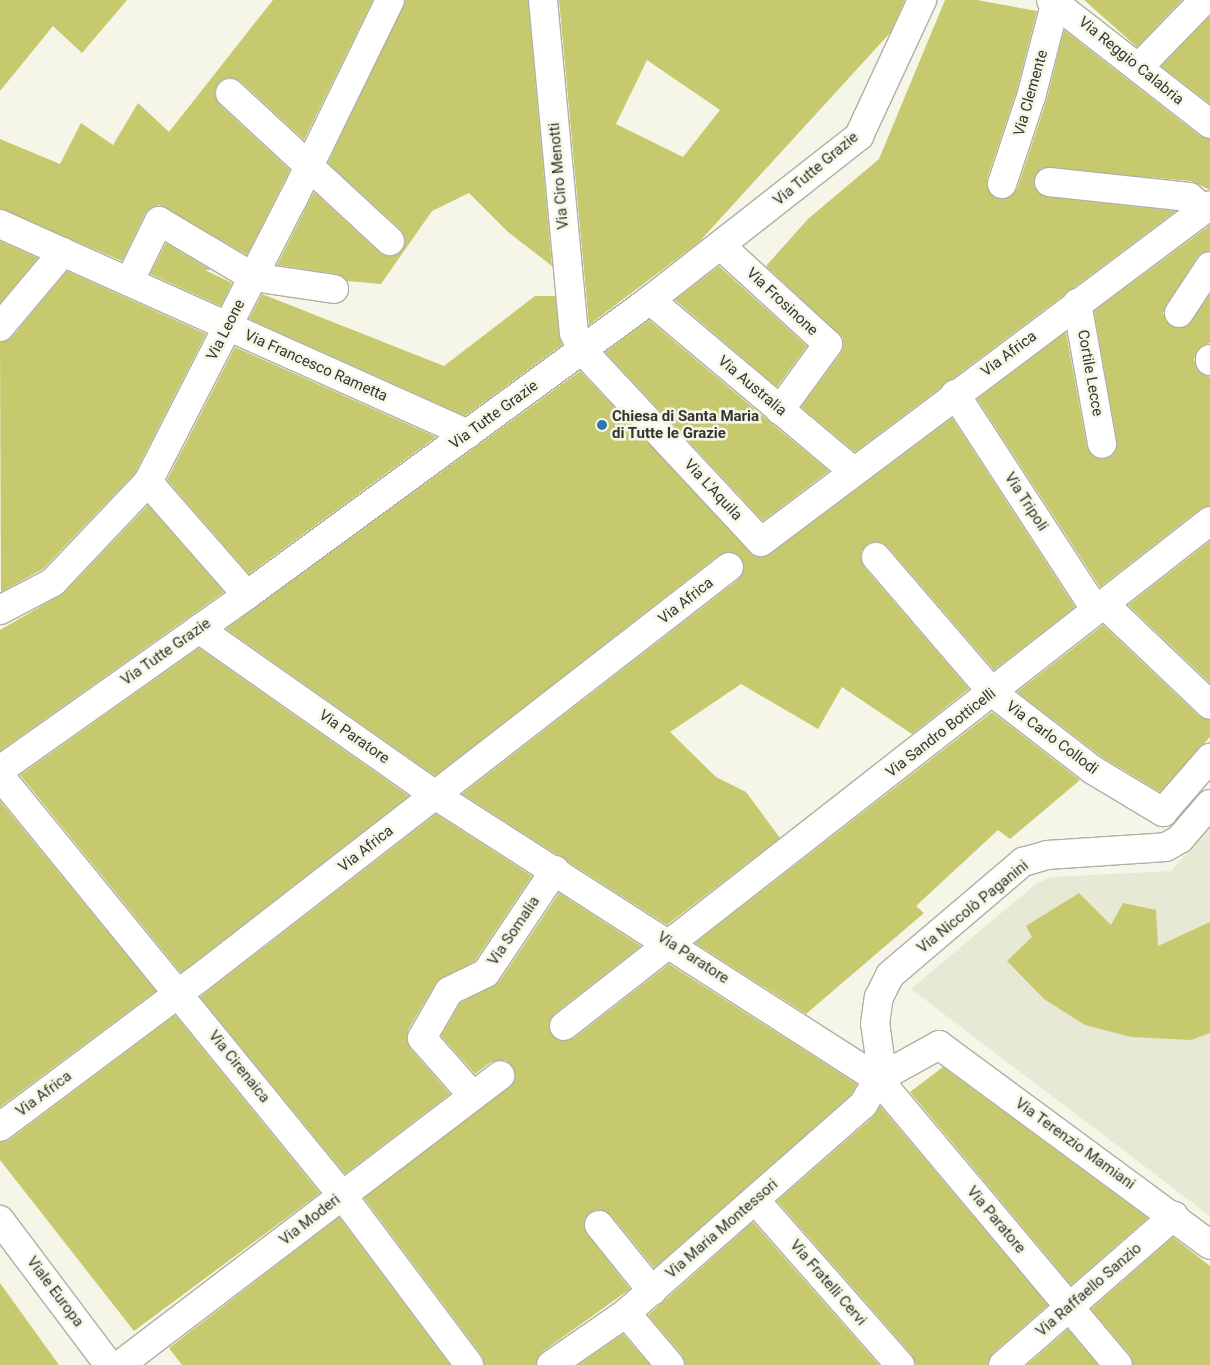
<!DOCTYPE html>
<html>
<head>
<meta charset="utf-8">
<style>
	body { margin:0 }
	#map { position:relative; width:1210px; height:1365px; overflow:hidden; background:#f5f6e7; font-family:Roboto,sans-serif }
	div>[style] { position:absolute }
	.built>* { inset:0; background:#e7e9d4 }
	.building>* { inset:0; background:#c6c96e }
	.roads { filter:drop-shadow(1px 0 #afb0a2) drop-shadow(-1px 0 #afb0a2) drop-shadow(0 1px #afb0a2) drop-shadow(0 -1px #afb0a2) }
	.street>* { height:28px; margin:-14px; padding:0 14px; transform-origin:14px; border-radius:14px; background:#fff }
	.secondary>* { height:28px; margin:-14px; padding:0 14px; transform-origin:14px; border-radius:14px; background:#fff }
	.dots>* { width:14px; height:14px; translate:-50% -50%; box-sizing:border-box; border:2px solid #f5f6e7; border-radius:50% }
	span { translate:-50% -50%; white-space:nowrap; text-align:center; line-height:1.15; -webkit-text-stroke:5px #f5f6e7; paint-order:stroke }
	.street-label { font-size:15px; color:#34352f }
	.poi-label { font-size:15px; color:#34352f; font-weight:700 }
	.left { translate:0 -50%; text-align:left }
</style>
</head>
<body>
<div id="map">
	<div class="built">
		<div style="clip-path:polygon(1210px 826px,1210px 1216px,911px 989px,1036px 884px,1051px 877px,1171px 871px)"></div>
	</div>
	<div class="building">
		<div style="clip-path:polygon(0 0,127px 0,82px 53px,53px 26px,0 91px)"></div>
		<div style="clip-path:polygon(273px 0,373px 0,304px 140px,240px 81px,226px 78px,215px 89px,219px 104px,290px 170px,247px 255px,159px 205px,145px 214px,122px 261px,0 209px,0 139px,60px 164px,81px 123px,113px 145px,138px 103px,169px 132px)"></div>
		<div style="clip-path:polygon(405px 0,528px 0,552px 266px,508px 232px,469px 193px,432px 211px,381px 284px,347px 281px,336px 274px,277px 265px,314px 192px,380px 253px,394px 256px,405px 245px,401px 230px,328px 163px)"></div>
		<div style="clip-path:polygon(evenodd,559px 0,905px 0,890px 33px,699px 242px,589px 325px,559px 0,647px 60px,720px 110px,683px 157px,616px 124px,647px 60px)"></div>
		<div style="clip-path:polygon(945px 0,977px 0,1037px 11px,1016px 93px,987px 179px,991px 195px,1006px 199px,1017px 189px,1046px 102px,1064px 30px,1200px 136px,1210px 139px,1210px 190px,1191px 181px,1042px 168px,1034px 180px,1035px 188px,1047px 197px,1176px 211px,855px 452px,801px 407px,841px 353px,843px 338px,766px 266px,808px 219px,879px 159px)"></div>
		<div style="clip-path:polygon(1084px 0,1182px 0,1137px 47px)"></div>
		<div style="clip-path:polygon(1210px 16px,1210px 104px,1161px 66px)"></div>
		<div style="clip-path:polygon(1210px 225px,1210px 251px,1197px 257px,1163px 313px,1171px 326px,1186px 327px,1210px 294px,1210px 343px,1202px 346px,1194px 359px,1197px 369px,1210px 377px,1210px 506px,1200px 509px,1100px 587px,977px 399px,1066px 332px,1087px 447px,1096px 458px,1112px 456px,1117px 441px,1094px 311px)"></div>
		<div style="clip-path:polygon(0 241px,38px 258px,0 303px)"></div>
		<div style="clip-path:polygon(166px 243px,211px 270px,205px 270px,232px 283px,221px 306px,150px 274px)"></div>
		<div style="clip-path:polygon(719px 266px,807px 346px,777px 387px,675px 300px)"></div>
		<div style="clip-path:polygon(67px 271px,206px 334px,135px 473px,43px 569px,1px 592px,0 342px,12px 337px)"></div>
		<div style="clip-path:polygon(262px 294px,444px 366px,535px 296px,555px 296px,562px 345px,465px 416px,249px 319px)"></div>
		<div style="clip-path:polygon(649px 320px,770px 422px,829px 471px,763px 521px,605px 352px)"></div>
		<div style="clip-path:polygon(235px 347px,436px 437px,249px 574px,167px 480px)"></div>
		<div style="clip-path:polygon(580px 371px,756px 557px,770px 554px,952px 418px,1075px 607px,994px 670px,888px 547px,881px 542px,866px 545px,861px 552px,864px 567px,969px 689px,912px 734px,842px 687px,818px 729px,741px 684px,670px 732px,716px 777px,746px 792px,780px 838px,667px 925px,462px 794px,739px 579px,744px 565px,735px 553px,719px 555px,435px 776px,226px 629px)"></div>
		<div style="clip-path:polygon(148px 505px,224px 592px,0 751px,0 630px,64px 593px)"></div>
		<div style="clip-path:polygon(1210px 541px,1210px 683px,1128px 605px)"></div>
		<div style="clip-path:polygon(1103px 625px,1199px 716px,1210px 720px,1210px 737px,1160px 792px,1102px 757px,1017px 692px)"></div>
		<div style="clip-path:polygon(199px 648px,409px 796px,181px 973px,20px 775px)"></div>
		<div style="clip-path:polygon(992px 712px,1080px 780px,1010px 839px,998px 830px,916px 906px,924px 913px,806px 1014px,695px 943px)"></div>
		<div style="clip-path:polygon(0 801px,156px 991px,0 1107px)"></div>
		<div style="clip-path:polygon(436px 814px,532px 876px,475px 961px,436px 983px,408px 1030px,407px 1040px,410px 1048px,450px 1094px,345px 1174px,200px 997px)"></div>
		<div style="clip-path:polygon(559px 893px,641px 946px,554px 1014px,549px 1028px,558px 1040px,574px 1038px,669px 964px,857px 1084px,851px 1095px,654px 1268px,611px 1215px,597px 1210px,590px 1213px,584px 1220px,587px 1234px,630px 1289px,542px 1352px,536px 1365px,484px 1365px,482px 1356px,364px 1198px,514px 1081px,515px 1073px,506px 1060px,491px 1062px,475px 1074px,441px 1036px,460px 1003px,499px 982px)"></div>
		<div style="clip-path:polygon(1079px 893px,1111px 925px,1123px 903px,1156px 910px,1158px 946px,1210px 922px,1210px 1033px,1191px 1040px,1131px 1037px,1085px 1025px,1044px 999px,1007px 961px,1032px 937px,1026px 926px)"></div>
		<div style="clip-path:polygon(175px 1015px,320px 1193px,134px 1331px,0 1160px,0 1142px,9px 1140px)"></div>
		<div style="clip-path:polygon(943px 1067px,1148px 1218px,1071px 1285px,910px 1092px)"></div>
		<div style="clip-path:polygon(880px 1106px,1048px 1305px,993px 1353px,988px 1365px,915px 1365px,912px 1355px,777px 1201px,873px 1117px)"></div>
		<div style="clip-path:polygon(339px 1217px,450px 1365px,182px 1365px,169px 1348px)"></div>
		<div style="clip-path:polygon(753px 1222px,879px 1365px,685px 1365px,682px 1355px,648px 1315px)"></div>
		<div style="clip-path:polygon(1173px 1237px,1210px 1266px,1210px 1365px,1133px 1365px,1130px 1355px,1091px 1309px)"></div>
		<div style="clip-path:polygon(0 1283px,59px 1365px,0 1365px)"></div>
		<div style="clip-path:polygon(1068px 1329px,1098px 1365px,1027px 1365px)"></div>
		<div style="clip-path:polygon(623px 1334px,650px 1365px,578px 1365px)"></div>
	</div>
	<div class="roads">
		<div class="street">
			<div style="left:543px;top:0;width:334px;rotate:84.7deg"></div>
			<div style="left:574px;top:333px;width:19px;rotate:65deg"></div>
			<div style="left:582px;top:350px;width:262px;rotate:47deg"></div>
			<div style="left:761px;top:542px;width:561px;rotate:-36.89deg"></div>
			<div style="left:1051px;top:0;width:202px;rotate:37.9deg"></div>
			<div style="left:1140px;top:66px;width:92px;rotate:-45.9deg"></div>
			<div style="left:230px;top:93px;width:218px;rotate:42.8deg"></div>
			<div style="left:1049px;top:182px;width:141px;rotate:6.1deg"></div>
			<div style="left:1189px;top:197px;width:19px;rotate:39deg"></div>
			<div style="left:1002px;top:184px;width:92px;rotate:-71.6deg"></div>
			<div style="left:1031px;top:97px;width:100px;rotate:-75.5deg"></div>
			<div style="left:0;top:224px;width:513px;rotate:24.17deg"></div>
			<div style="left:721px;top:246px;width:145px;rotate:42.5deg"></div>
			<div style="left:828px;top:344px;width:82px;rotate:126deg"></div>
			<div style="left:129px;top:282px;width:68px;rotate:-63.8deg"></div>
			<div style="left:159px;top:221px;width:109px;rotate:30.8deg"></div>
			<div style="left:253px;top:277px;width:82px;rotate:8.4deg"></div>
			<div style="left:650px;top:300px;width:265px;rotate:40.1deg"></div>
			<div style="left:1077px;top:303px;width:143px;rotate:79.9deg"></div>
			<div style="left:1179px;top:313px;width:56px;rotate:-56.6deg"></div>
			<div style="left:0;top:327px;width:98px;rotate:-50deg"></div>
			<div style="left:1210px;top:359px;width:2px;rotate:90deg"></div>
			<div style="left:955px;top:394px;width:258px;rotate:56.9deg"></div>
			<div style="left:148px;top:482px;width:150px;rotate:48.8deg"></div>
			<div style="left:876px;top:557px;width:178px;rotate:49.3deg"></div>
			<div style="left:992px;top:692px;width:128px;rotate:37.7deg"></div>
			<div style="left:1093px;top:770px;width:82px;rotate:31deg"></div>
			<div style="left:1163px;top:812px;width:72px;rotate:-49deg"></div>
			<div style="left:1104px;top:604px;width:146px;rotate:43.6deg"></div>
			<div style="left:0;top:610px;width:60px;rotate:-27.8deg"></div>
			<div style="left:53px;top:582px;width:138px;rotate:-46.5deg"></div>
			<div style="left:148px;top:482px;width:318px;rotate:-62.9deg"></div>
			<div style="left:293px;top:199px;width:221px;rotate:-64deg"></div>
			<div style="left:199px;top:629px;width:289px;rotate:35.1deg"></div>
			<div style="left:435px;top:795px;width:526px;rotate:32.66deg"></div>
			<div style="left:878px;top:1079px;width:373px;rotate:50deg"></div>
			<div style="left:0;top:776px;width:541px;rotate:50.78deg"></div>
			<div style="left:342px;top:1195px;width:212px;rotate:53.2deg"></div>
			<div style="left:564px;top:1026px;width:820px;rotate:-38.02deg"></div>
			<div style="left:878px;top:1079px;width:70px;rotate:-29.1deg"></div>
			<div style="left:939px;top:1045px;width:337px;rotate:36.4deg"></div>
			<div style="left:473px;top:1096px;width:77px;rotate:-131.3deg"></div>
			<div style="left:422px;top:1038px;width:54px;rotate:-60.1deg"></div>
			<div style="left:449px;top:991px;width:41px;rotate:-25.9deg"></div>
			<div style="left:486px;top:973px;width:124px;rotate:-56.2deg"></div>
			<div style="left:0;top:1127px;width:247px;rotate:-36.8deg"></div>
			<div style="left:198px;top:979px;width:672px;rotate:-37.81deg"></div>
			<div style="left:755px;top:1200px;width:220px;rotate:48.7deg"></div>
			<div style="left:599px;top:1225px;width:85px;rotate:51.2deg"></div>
			<div style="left:626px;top:1313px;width:68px;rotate:49.8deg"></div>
			<div style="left:120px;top:1365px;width:478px;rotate:-37.3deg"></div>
			<div style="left:551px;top:1365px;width:91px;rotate:-34.7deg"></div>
			<div style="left:626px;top:1313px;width:315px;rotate:-41.3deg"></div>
			<div style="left:863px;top:1105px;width:30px;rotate:-60deg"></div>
			<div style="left:878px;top:1079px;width:21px;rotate:-85deg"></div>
			<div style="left:880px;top:1058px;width:34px;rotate:-98deg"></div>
			<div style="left:875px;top:1024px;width:27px;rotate:-82deg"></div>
			<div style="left:879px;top:997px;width:25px;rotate:-63deg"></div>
			<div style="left:890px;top:975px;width:175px;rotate:-40.4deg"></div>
			<div style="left:1023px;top:862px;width:25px;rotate:-16deg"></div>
			<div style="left:1047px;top:855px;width:119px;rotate:-3.8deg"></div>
			<div style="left:1166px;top:847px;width:16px;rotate:-30deg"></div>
			<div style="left:1180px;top:839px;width:46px;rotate:-49.4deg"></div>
			<div style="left:1003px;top:1365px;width:227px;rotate:-41.1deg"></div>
		</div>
		<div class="secondary">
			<div style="left:0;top:770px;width:303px;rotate:-35.3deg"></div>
			<div style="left:247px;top:595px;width:499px;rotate:-36.2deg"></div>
			<div style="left:650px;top:300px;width:266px;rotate:-38.1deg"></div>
			<div style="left:859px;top:136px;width:150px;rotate:-65.1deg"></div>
			<div style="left:0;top:1220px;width:181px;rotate:53.1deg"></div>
		</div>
	</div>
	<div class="dots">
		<div style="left:602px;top:425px;background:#3176ab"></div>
	</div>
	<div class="street-label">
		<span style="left:1131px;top:61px;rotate:39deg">Via Reggio Calabria</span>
		<span style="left:1031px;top:93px;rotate:-74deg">Via Clemente</span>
		<span style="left:816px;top:169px;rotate:-40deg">Via Tutte Grazie</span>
		<span style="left:559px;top:176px;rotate:-95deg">Via Ciro Menotti</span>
		<span style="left:782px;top:302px;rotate:43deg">Via Frosinone</span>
		<span style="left:226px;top:330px;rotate:-63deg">Via Leone</span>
		<span style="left:1009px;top:354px;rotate:-37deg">Via Africa</span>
		<span style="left:316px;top:366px;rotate:24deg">Via Francesco Rametta</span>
		<span style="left:1090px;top:373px;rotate:80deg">Cortile Lecce</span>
		<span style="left:752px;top:386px;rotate:40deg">Via Australia</span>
		<span style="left:494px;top:415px;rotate:-36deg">Via Tutte Grazie</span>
		<span style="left:713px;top:490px;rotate:47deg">Via L'Aquila</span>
		<span style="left:1026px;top:502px;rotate:57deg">Via Tripoli</span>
		<span style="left:686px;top:601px;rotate:-38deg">Via Africa</span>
		<span style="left:166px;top:652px;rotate:-35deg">Via Tutte Grazie</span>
		<span style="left:941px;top:733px;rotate:-38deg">Via Sandro Botticelli</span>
		<span style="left:354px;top:737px;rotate:35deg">Via Paratore</span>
		<span style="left:1052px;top:738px;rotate:37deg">Via Carlo Collodi</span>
		<span style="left:366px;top:849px;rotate:-38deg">Via Africa</span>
		<span style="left:973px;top:907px;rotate:-39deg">Via Niccolò Paganini</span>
		<span style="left:514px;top:931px;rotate:-56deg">Via Somalia</span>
		<span style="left:693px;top:958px;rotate:33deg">Via Paratore</span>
		<span style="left:239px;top:1067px;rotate:51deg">Via Cirenaica</span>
		<span style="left:44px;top:1094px;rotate:-37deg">Via Africa</span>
		<span style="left:1075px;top:1144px;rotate:36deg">Via Terenzio Mamiani</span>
		<span style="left:310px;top:1220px;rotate:-38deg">Via Moderi</span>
		<span style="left:996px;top:1220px;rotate:50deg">Via Paratore</span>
		<span style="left:722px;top:1229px;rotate:-41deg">Via Maria Montessori</span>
		<span style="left:828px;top:1283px;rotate:49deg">Via Fratelli Cervi</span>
		<span style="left:1089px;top:1290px;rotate:-41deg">Via Raffaello Sanzio</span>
		<span style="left:55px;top:1292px;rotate:53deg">Viale Europa</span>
	</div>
	<div class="poi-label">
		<span class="left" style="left:612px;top:425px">Chiesa di Santa Maria<br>di Tutte le Grazie</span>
	</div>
</div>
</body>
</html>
